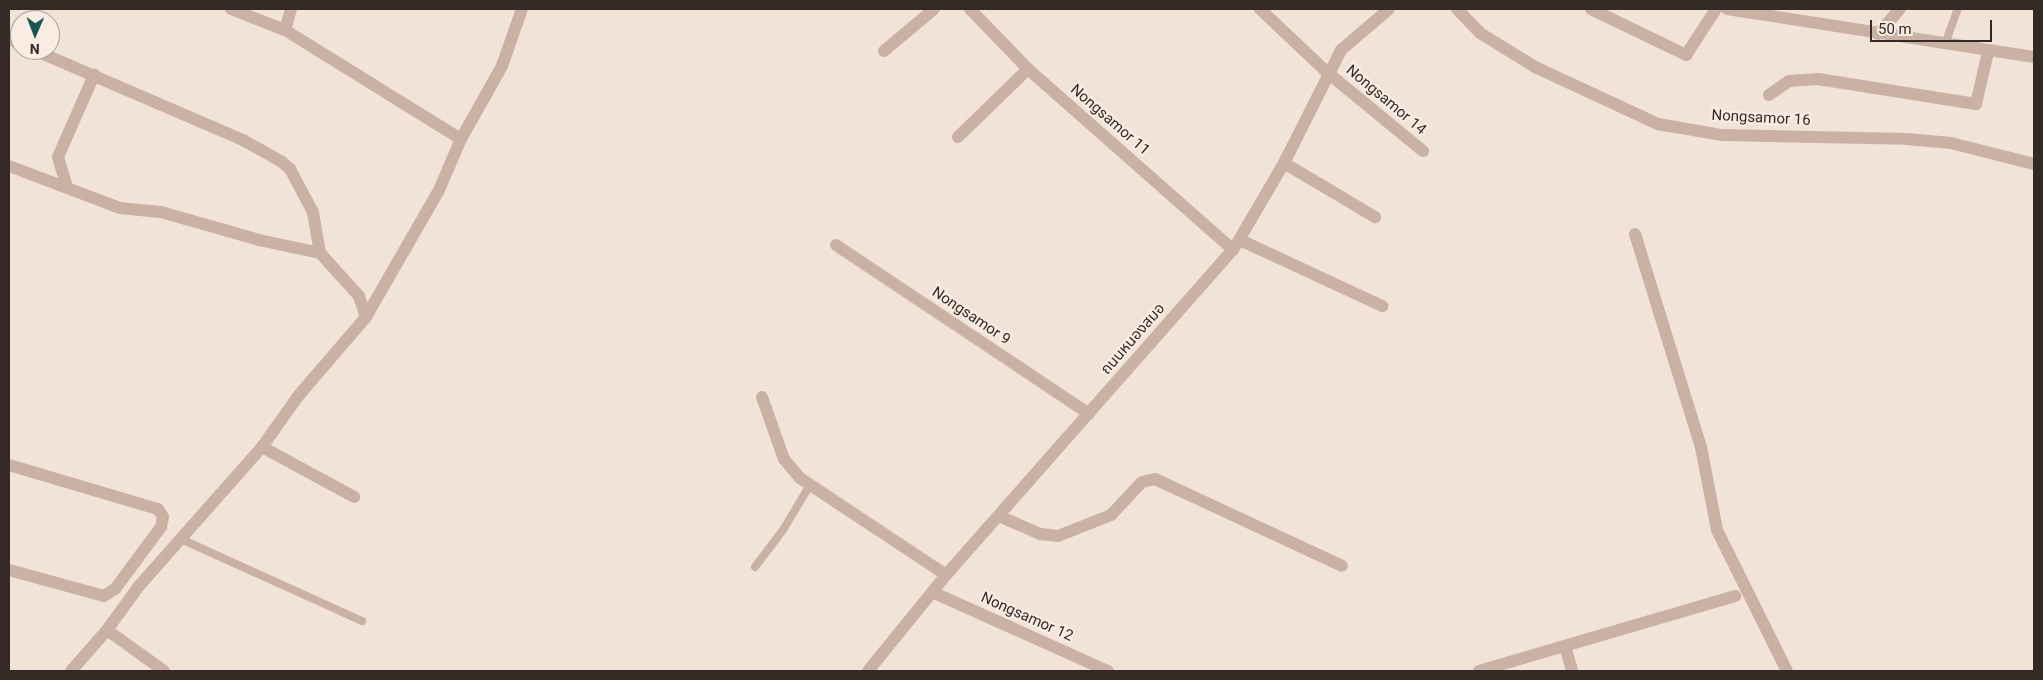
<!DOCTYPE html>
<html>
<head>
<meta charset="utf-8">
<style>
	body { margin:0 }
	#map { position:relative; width:2043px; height:680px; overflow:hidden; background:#f1e3d7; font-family:Roboto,"Noto Sans Thai",sans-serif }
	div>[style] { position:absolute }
	.service>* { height:8px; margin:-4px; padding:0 4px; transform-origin:4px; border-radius:4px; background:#c9b1a3 }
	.minor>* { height:12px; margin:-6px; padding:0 6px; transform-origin:6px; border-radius:6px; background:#c9b1a3 }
	.tertiary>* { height:12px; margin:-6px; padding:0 6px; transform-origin:6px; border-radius:6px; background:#c9b1a3 }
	span { translate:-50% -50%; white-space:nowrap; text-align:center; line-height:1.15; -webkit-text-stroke:4.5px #f9ede3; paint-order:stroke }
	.street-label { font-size:15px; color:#342925 }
	.frame { position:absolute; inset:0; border:10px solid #342925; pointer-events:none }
	.north { position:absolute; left:10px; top:10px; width:50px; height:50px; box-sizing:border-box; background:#f9ede3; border:1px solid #aa9f97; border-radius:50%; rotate:181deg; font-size:14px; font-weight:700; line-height:20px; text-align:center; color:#342925 }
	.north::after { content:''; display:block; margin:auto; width:18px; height:22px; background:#1a5655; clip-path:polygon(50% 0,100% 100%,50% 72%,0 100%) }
	.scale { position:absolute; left:1870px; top:20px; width:122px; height:22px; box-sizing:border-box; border:2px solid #342925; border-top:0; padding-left:6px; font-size:15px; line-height:18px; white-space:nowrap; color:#342925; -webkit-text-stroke:4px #f9ede3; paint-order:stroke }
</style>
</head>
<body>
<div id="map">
	<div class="service">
		<div style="left:1945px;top:44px;width:37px;rotate:-70deg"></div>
		<div style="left:181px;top:539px;width:199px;rotate:24.4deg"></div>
		<div style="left:755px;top:567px;width:46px;rotate:-52.9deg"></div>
		<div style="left:783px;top:530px;width:52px;rotate:-59deg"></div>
	</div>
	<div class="minor">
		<div style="left:231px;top:9px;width:58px;rotate:21.3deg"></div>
		<div style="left:285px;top:30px;width:207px;rotate:31.8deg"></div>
		<div style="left:970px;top:9px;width:83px;rotate:46deg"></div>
		<div style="left:1028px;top:69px;width:273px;rotate:41.4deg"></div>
		<div style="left:1260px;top:9px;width:93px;rotate:43.3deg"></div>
		<div style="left:1328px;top:73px;width:123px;rotate:39.4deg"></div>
		<div style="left:1457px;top:9px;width:33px;rotate:46deg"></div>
		<div style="left:1480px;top:33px;width:65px;rotate:31.7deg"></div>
		<div style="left:1535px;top:67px;width:136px;rotate:24.9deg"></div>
		<div style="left:1658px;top:124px;width:65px;rotate:9.8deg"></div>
		<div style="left:1722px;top:135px;width:185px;rotate:1.2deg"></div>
		<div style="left:1907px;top:139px;width:44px;rotate:5.2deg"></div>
		<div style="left:1951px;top:143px;width:86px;rotate:14.2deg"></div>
		<div style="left:1591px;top:9px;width:106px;rotate:25.8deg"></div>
		<div style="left:1686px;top:55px;width:55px;rotate:-56.9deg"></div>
		<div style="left:285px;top:30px;width:22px;rotate:-74deg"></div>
		<div style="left:1878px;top:34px;width:33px;rotate:-49deg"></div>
		<div style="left:9px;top:39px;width:12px;rotate:24deg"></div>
		<div style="left:34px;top:50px;width:228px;rotate:23.3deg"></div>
		<div style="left:243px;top:140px;width:45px;rotate:29.4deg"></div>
		<div style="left:282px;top:162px;width:11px;rotate:41deg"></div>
		<div style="left:290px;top:169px;width:49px;rotate:61.9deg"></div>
		<div style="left:313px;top:212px;width:42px;rotate:80.3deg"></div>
		<div style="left:884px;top:51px;width:65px;rotate:-40deg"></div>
		<div style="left:1769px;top:95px;width:24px;rotate:-35deg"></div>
		<div style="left:1789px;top:81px;width:29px;rotate:-4deg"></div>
		<div style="left:1818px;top:79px;width:160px;rotate:9deg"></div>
		<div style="left:1976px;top:104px;width:53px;rotate:-77deg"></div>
		<div style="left:958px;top:137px;width:98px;rotate:-44.2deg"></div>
		<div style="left:1284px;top:163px;width:106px;rotate:30.7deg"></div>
		<div style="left:9px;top:166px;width:119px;rotate:20.7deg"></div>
		<div style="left:120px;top:208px;width:41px;rotate:5.6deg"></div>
		<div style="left:161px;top:212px;width:102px;rotate:15.9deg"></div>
		<div style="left:259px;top:240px;width:62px;rotate:12deg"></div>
		<div style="left:320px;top:253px;width:58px;rotate:47.8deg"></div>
		<div style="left:359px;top:296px;width:22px;rotate:72deg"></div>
		<div style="left:67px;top:187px;width:31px;rotate:-107deg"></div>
		<div style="left:58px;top:157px;width:90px;rotate:-66.3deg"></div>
		<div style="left:1635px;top:234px;width:223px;rotate:72.8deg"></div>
		<div style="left:1701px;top:447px;width:85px;rotate:79.1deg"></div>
		<div style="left:1717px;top:530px;width:157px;rotate:63.6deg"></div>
		<div style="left:1240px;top:240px;width:157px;rotate:24.9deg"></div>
		<div style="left:836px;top:245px;width:304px;rotate:33.7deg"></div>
		<div style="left:762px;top:397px;width:66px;rotate:70.5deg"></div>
		<div style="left:784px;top:459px;width:25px;rotate:50deg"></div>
		<div style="left:800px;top:478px;width:175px;rotate:33.6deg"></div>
		<div style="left:262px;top:447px;width:105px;rotate:28.5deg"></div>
		<div style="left:9px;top:465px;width:155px;rotate:16.5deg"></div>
		<div style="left:158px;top:509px;width:9px;rotate:58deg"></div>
		<div style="left:163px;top:517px;width:10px;rotate:101deg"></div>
		<div style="left:161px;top:527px;width:77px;rotate:126.6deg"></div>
		<div style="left:115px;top:589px;width:13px;rotate:148deg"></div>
		<div style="left:104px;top:596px;width:98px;rotate:-164.7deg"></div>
		<div style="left:999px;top:516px;width:45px;rotate:23.7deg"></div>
		<div style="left:1040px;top:534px;width:18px;rotate:6deg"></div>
		<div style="left:1058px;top:536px;width:57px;rotate:-21.6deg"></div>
		<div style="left:1111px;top:515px;width:45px;rotate:-46.8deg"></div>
		<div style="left:1142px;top:482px;width:13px;rotate:-13deg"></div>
		<div style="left:1155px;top:479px;width:206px;rotate:24.9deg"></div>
		<div style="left:932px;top:592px;width:193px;rotate:24.2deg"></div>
		<div style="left:107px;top:630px;width:70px;rotate:35.7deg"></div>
		<div style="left:1565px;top:646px;width:26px;rotate:74deg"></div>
		<div style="left:71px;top:671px;width:55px;rotate:-48.7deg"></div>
		<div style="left:107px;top:630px;width:54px;rotate:-54deg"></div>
		<div style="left:139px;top:586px;width:186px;rotate:-48.5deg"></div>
		<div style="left:262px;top:447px;width:64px;rotate:-54.6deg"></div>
		<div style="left:299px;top:395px;width:103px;rotate:-49.3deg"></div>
		<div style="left:366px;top:317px;width:146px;rotate:-60.1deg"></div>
		<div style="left:439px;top:190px;width:56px;rotate:-66.7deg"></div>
		<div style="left:461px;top:139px;width:84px;rotate:-60.7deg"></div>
		<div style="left:502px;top:66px;width:60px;rotate:-70.7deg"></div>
		<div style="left:1479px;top:671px;width:267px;rotate:-16.3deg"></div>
	</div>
	<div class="tertiary">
		<div style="left:1727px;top:9px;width:311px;rotate:8.9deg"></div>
		<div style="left:868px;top:671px;width:124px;rotate:-50.9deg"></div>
		<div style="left:946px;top:575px;width:434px;rotate:-48.6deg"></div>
		<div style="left:1233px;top:250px;width:101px;rotate:-59.6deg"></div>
		<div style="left:1284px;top:163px;width:127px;rotate:-63.2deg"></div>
		<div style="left:1341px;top:50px;width:63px;rotate:-40.5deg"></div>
	</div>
	<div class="street-label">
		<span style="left:1386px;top:100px;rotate:40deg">Nongsamor 14</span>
		<span style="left:1761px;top:118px;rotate:3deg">Nongsamor 16</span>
		<span style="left:1110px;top:120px;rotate:41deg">Nongsamor 11</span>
		<span style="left:971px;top:316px;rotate:34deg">Nongsamor 9</span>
		<span style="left:1133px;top:339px;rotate:-49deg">ถนนหนองสมอ</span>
		<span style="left:1027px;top:617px;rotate:24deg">Nongsamor 12</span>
	</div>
	<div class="frame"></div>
	<div class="north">N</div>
	<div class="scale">50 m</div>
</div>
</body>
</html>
